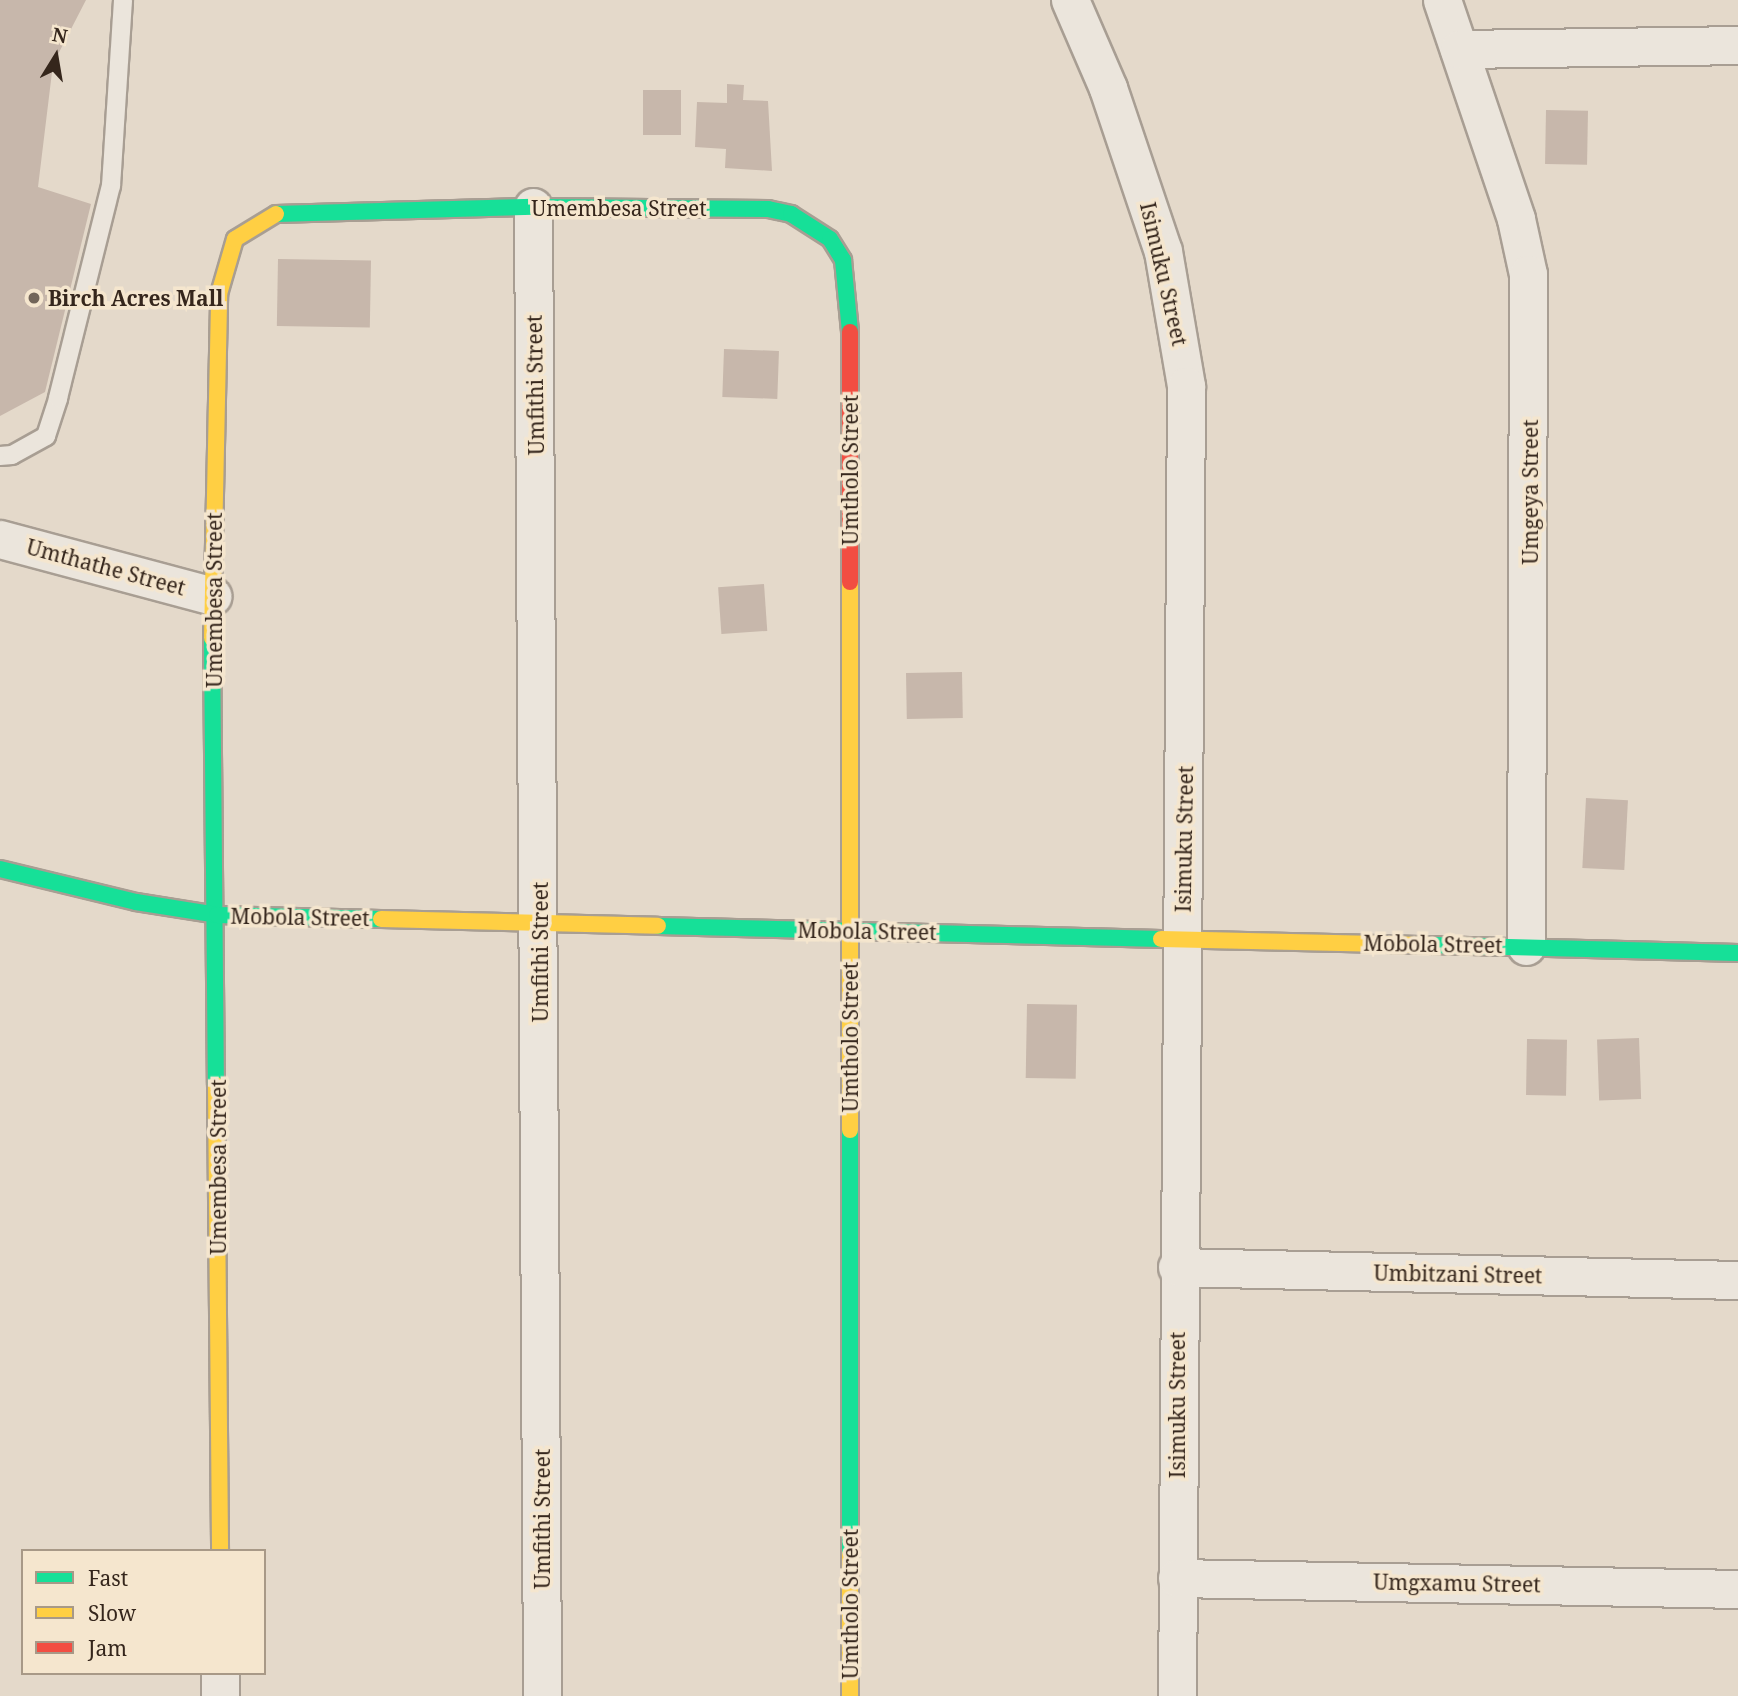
<!DOCTYPE html>
<html>
<head>
<meta charset="utf-8">
<style>
	body { margin:0 }
	#map { position:relative; width:1738px; height:1696px; overflow:hidden; background:#e4d9ca; font-family:"Noto Serif",serif }
	div>[style] { position:absolute }
	.building>* { inset:0; background:#c7b7ab; transform-origin:0 0 }
	.roads { filter:drop-shadow(2px 0 #a89e93) drop-shadow(-2px 0 #a89e93) drop-shadow(0 2px #a89e93) drop-shadow(0 -2px #a89e93) }
	.lane>* { height:18px; margin:-9px; padding:0 9px; transform-origin:9px; border-radius:9px; background:#ebe5dc }
	.street>* { height:37px; margin:-18.5px; padding:0 18.5px; transform-origin:18.5px; border-radius:18.5px; background:#ebe5dc }
	.fast>* { height:16px; margin:-8px; padding:0 8px; transform-origin:8px; border-radius:8px; background:#16e098 }
	.slow>* { height:16px; margin:-8px; padding:0 8px; transform-origin:8px; border-radius:8px; background:#ffcf43 }
	.jam>* { height:16px; margin:-8px; padding:0 8px; transform-origin:8px; border-radius:8px; background:#f24e42 }
	.dots>* { width:19px; height:19px; translate:-50% -50%; box-sizing:border-box; border:4px solid #f5e6ce; border-radius:50% }
	span { translate:-50% -50%; white-space:nowrap; text-align:center; line-height:1.15; -webkit-text-stroke:7px #f5e6ce; paint-order:stroke }
	.street-label { font-size:21px; color:#35261c }
	.poi-label { font-size:21px; color:#35261c; font-weight:700 }
	.left { translate:0 -50%; text-align:left }
	.legend { position:absolute; left:21px; top:1549px; width:245px; height:126px; box-sizing:border-box; background:#f5e6ce; border:2px solid #a89987; margin:0; padding:9px 12px; list-style:none; font-size:21px; color:#35261c }
	.legend li { display:flex; align-items:center; gap:14px; height:35px }
	.legend b { width:35px; border:2px solid #a89987 }
	.north { position:absolute; left:21px; top:21px; width:70px; height:70px; -webkit-text-stroke:5px #f5e6ce; paint-order:stroke; rotate:11deg; font-size:19px; font-weight:700; line-height:28px; text-align:center; color:#35261c }
	.north::after { content:''; display:block; margin:auto; width:24px; height:32px; background:#35261c; clip-path:polygon(50% 0,100% 100%,50% 72%,0 100%) }
</style>
</head>
<body>
<div id="map">
	<div class="building">
		<div style="clip-path:polygon(0 0,86px 0,53px 64px,38px 187px,91px 204px,45px 392px,0 416px)"></div>
		<div style="clip-path:polygon(727px 84px,744px 85px,743px 100px,768px 101px,772px 171px,725px 168px,726px 149px,695px 147px,697px 102px,727px 103px)"></div>
		<div style="left:643px;top:90px;width:38px;height:45px"></div>
		<div style="left:1546px;top:110px;width:42px;height:54px;rotate:1deg"></div>
		<div style="left:278px;top:259px;width:93px;height:67px;rotate:1deg"></div>
		<div style="left:724px;top:349px;width:55px;height:48px;rotate:2deg"></div>
		<div style="left:764px;top:584px;width:47px;height:46px;rotate:86deg"></div>
		<div style="left:962px;top:672px;width:46px;height:56px;rotate:89deg"></div>
		<div style="left:1586px;top:798px;width:42px;height:70px;rotate:3deg"></div>
		<div style="left:1027px;top:1004px;width:50px;height:74px;rotate:1deg"></div>
		<div style="left:1639px;top:1038px;width:61px;height:42px;rotate:88deg"></div>
		<div style="left:1527px;top:1039px;width:40px;height:56px;rotate:1deg"></div>
	</div>
	<div class="roads">
		<div class="lane">
			<div style="left:0;top:456px;width:12px;rotate:-5deg"></div>
			<div style="left:12px;top:455px;width:39px;rotate:-29deg"></div>
			<div style="left:46px;top:436px;width:40px;rotate:-72deg"></div>
			<div style="left:58px;top:398px;width:219px;rotate:-76deg"></div>
			<div style="left:111px;top:186px;width:186px;rotate:-86.3deg"></div>
		</div>
		<div class="street">
			<div style="left:1070px;top:0;width:96px;rotate:66.6deg"></div>
			<div style="left:1108px;top:88px;width:172px;rotate:71.4deg"></div>
			<div style="left:1163px;top:251px;width:137px;rotate:80.3deg"></div>
			<div style="left:1186px;top:386px;width:1310px;rotate:90.39deg"></div>
			<div style="left:1442px;top:0;width:231px;rotate:71.3deg"></div>
			<div style="left:1516px;top:219px;width:56px;rotate:77.7deg"></div>
			<div style="left:1528px;top:274px;width:672px;rotate:90.17deg"></div>
			<div style="left:1459px;top:49px;width:279px;rotate:-0.8deg"></div>
			<div style="left:533px;top:207px;width:1489px;rotate:89.65deg"></div>
			<div style="left:0;top:539px;width:220px;rotate:15deg"></div>
			<div style="left:1177px;top:1267px;width:561px;rotate:1.33deg"></div>
			<div style="left:1177px;top:1578px;width:561px;rotate:1.12deg"></div>
			<div style="left:220px;top:1673px;width:23px;rotate:90deg"></div>
		</div>
		<div class="fast">
			<div style="left:276px;top:214px;width:257px;rotate:-1.6deg"></div>
			<div style="left:533px;top:207px;width:235px;rotate:0.5deg"></div>
			<div style="left:768px;top:209px;width:24px;rotate:12deg"></div>
			<div style="left:791px;top:214px;width:46px;rotate:32.7deg"></div>
			<div style="left:830px;top:239px;width:25px;rotate:58deg"></div>
			<div style="left:843px;top:260px;width:72px;rotate:84.4deg"></div>
			<div style="left:212px;top:638px;width:447px;rotate:89.5deg"></div>
			<div style="left:0;top:869px;width:140px;rotate:13.6deg"></div>
			<div style="left:136px;top:902px;width:82px;rotate:9.1deg"></div>
			<div style="left:217px;top:915px;width:164px;rotate:1.4deg"></div>
			<div style="left:658px;top:926px;width:503px;rotate:1.48deg"></div>
			<div style="left:1431px;top:945px;width:307px;rotate:1.5deg"></div>
			<div style="left:850px;top:1130px;width:425px;rotate:90deg"></div>
		</div>
		<div class="slow">
			<div style="left:850px;top:582px;width:548px;rotate:90deg"></div>
			<div style="left:212px;top:638px;width:344px;rotate:-88.8deg"></div>
			<div style="left:219px;top:294px;width:57px;rotate:-73.8deg"></div>
			<div style="left:235px;top:239px;width:48px;rotate:-31.4deg"></div>
			<div style="left:381px;top:919px;width:277px;rotate:1.4deg"></div>
			<div style="left:1161px;top:939px;width:270px;rotate:1.3deg"></div>
			<div style="left:216px;top:1085px;width:466px;rotate:89.5deg"></div>
			<div style="left:850px;top:1555px;width:141px;rotate:90deg"></div>
		</div>
		<div class="jam">
			<div style="left:850px;top:332px;width:250px;rotate:90deg"></div>
		</div>
	</div>
	<div class="dots">
		<div style="left:34px;top:298px;background:#726559"></div>
	</div>
	<div class="street-label">
		<span style="left:619px;top:208px">Umembesa Street</span>
		<span style="left:1164px;top:274px;rotate:77deg">Isimuku Street</span>
		<span style="left:535px;top:385px;rotate:-91deg">Umfithi Street</span>
		<span style="left:850px;top:470px;rotate:-90deg">Umtholo Street</span>
		<span style="left:1530px;top:492px;rotate:-90deg">Umgeya Street</span>
		<span style="left:106px;top:567px;rotate:15deg">Umthathe Street</span>
		<span style="left:214px;top:600px;rotate:-90deg">Umembesa Street</span>
		<span style="left:1184px;top:839px;rotate:-89deg">Isimuku Street</span>
		<span style="left:300px;top:917px;rotate:1deg">Mobola Street</span>
		<span style="left:867px;top:931px;rotate:1deg">Mobola Street</span>
		<span style="left:1433px;top:944px;rotate:1deg">Mobola Street</span>
		<span style="left:540px;top:952px;rotate:-90deg">Umfithi Street</span>
		<span style="left:850px;top:1037px;rotate:-90deg">Umtholo Street</span>
		<span style="left:218px;top:1167px;rotate:-90deg">Umembesa Street</span>
		<span style="left:1458px;top:1274px;rotate:1deg">Umbitzani Street</span>
		<span style="left:1177px;top:1405px;rotate:-90deg">Isimuku Street</span>
		<span style="left:542px;top:1519px;rotate:-90deg">Umfithi Street</span>
		<span style="left:1457px;top:1583px;rotate:1deg">Umgxamu Street</span>
		<span style="left:850px;top:1604px;rotate:-90deg">Umtholo Street</span>
	</div>
	<div class="poi-label">
		<span class="left" style="left:48px;top:298px">Birch Acres Mall</span>
	</div>
	<ul class="legend">
	<li><b style="height:9px;background:#16e098"></b>Fast</li>
	<li><b style="height:9px;background:#ffcf43"></b>Slow</li>
	<li><b style="height:9px;background:#f24e42"></b>Jam</li>
	</ul>
	<div class="north">N</div>
</div>
</body>
</html>
